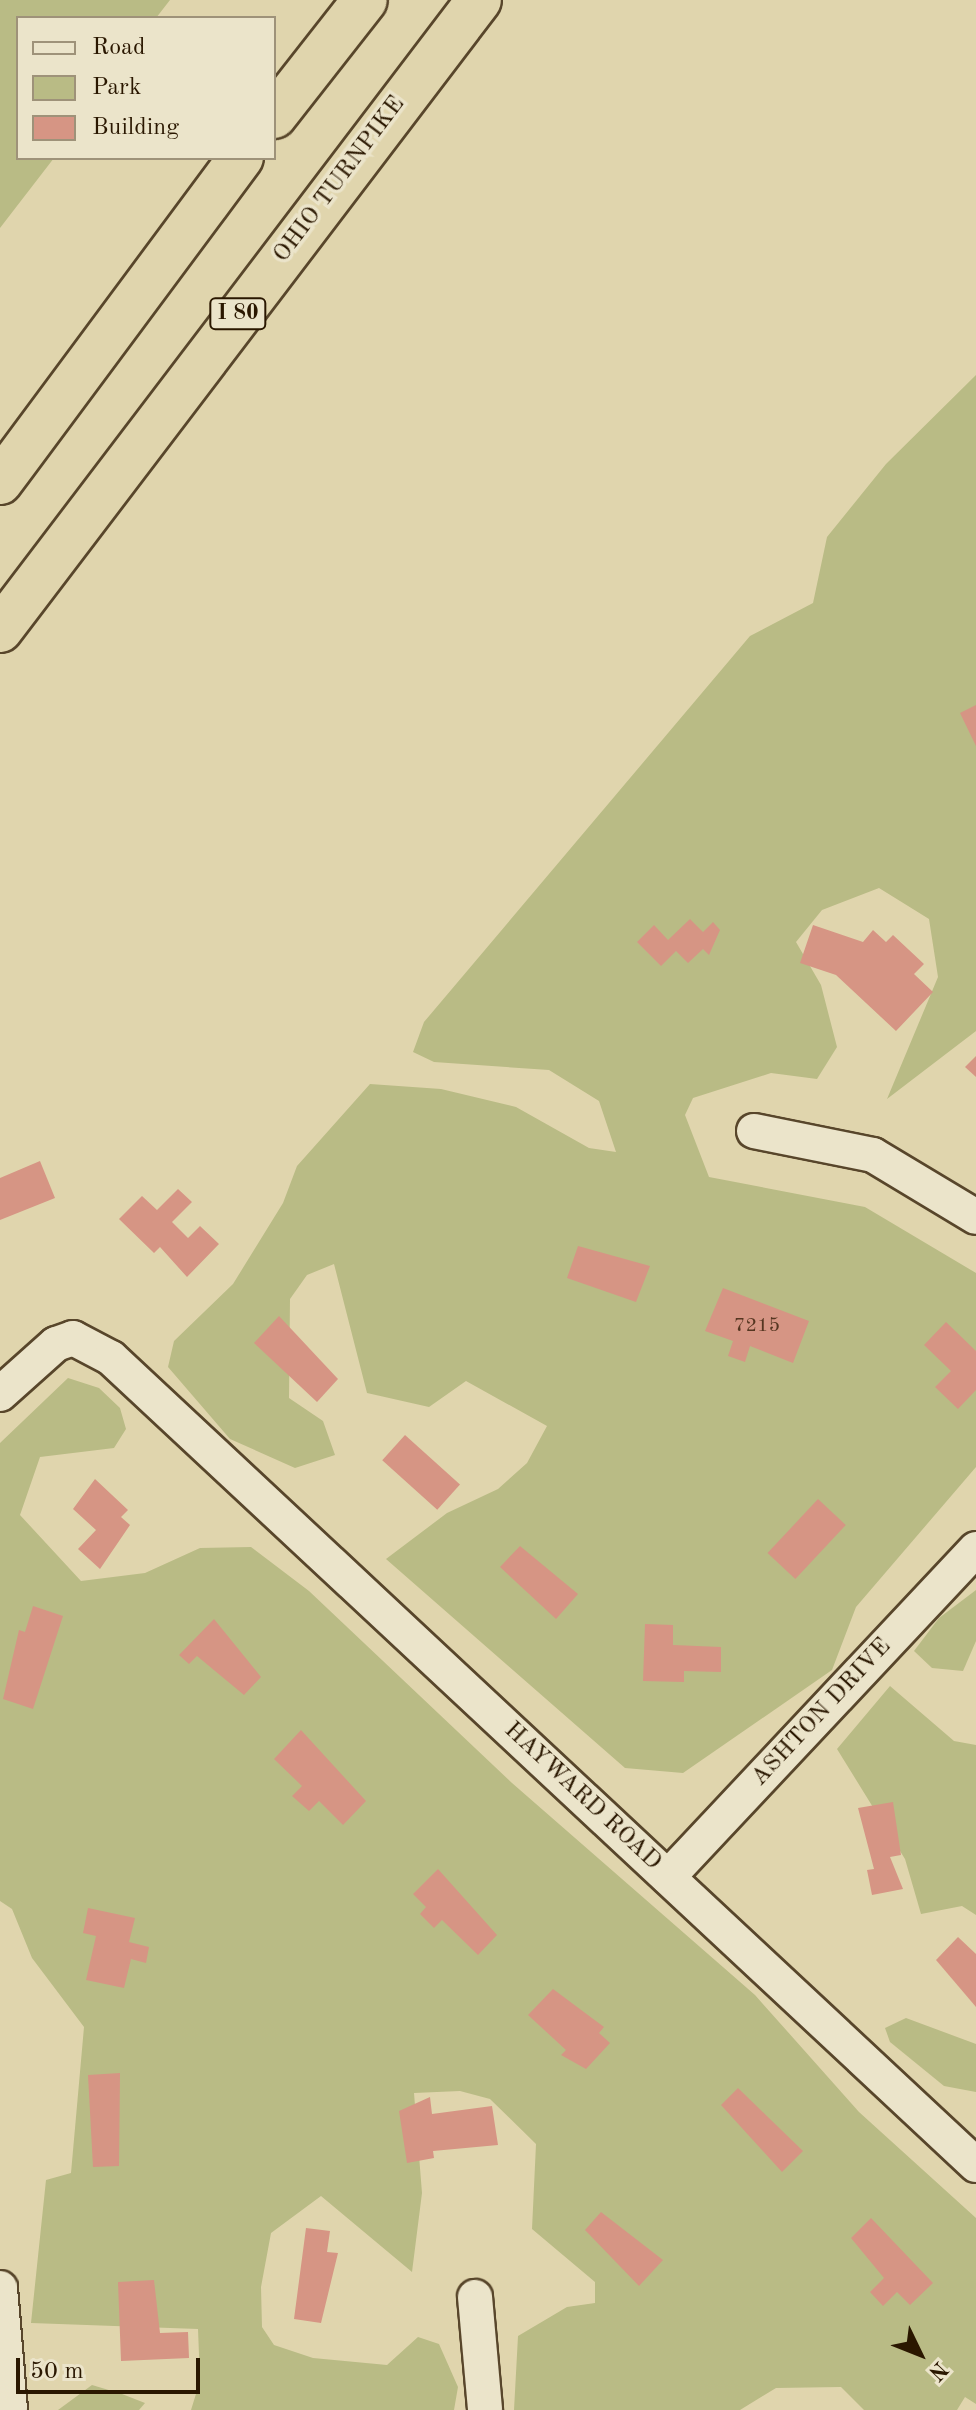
<!DOCTYPE html>
<html>
<head>
<meta charset="utf-8">
<style>
	body { margin:0 }
	#map { position:relative; width:976px; height:2410px; overflow:hidden; background:#e0d5ad; font-family:"Old Standard TT",serif }
	div>[style] { position:absolute }
	.green>* { inset:0; background:#b9bb85 }
	.building>* { inset:0; background:#d69584; transform-origin:0 0 }
	.roads { filter:drop-shadow(2px 0 #58462b) drop-shadow(-2px 0 #58462b) drop-shadow(0 2px #58462b) drop-shadow(0 -2px #58462b) }
	.minor>* { height:34px; margin:-17px; padding:0 17px; transform-origin:17px; border-radius:17px; background:#ebe4ca }
	.highway>* { height:44px; margin:-22px; padding:0 22px; transform-origin:22px; border-radius:22px; background:#e0d5ad }
	span { translate:-50% -50%; white-space:nowrap; text-align:center; line-height:1.15; -webkit-text-stroke:7px #ebe4ca; paint-order:stroke }
	.number-label { font-size:20px; color:#553621 }
	.number-label span { -webkit-text-stroke-width:0 }
	.shield-label span { padding:2px 6px; background:#ebe4ca; border:2px solid; border-radius:6px; -webkit-text-stroke-width:0 }
	.shield-label { font-size:22px; color:#2a1700; font-weight:700 }
	.street-label { font-size:24px; color:#2a1700 }
	.legend { position:absolute; left:16px; top:16px; width:260px; height:144px; box-sizing:border-box; background:#ebe4ca; border:2px solid #9e9279; margin:0; padding:10px 14px; list-style:none; font-size:24px; color:#2a1700 }
	.legend li { display:flex; align-items:center; gap:16px; height:40px }
	.legend b { width:40px; border:2px solid #9e9279 }
	.north { position:absolute; left:880px; top:2314px; width:80px; height:80px; -webkit-text-stroke:6px #ebe4ca; paint-order:stroke; rotate:133deg; font-size:22px; font-weight:700; line-height:32px; text-align:center; color:#2a1700 }
	.north::after { content:''; display:block; margin:auto; width:28px; height:36px; background:#2a1700; clip-path:polygon(50% 0,100% 100%,50% 72%,0 100%) }
	.scale { position:absolute; left:16px; top:2358px; width:184px; height:36px; box-sizing:border-box; border:4px solid #2a1700; border-top:0; padding-left:10px; font-size:24px; line-height:28px; white-space:nowrap; color:#2a1700; -webkit-text-stroke:6px #ebe4ca; paint-order:stroke }
</style>
</head>
<body>
<div id="map">
	<div class="green">
		<div style="clip-path:polygon(0 0,170px 0,156px 18px,18px 18px,18px 158px,54px 158px,0 228px)"></div>
		<div style="clip-path:polygon(976px 375px,976px 1031px,887px 1099px,938px 977px,929px 919px,879px 888px,822px 910px,796px 942px,821px 985px,837px 1047px,817px 1079px,771px 1073px,693px 1098px,685px 1115px,709px 1177px,865px 1207px,976px 1273px,976px 1467px,856px 1607px,832px 1670px,683px 1773px,625px 1768px,386px 1559px,447px 1513px,498px 1489px,527px 1463px,547px 1426px,466px 1381px,429px 1407px,367px 1393px,334px 1264px,307px 1275px,290px 1299px,289px 1398px,323px 1421px,335px 1455px,295px 1468px,230px 1439px,168px 1367px,174px 1341px,233px 1284px,283px 1203px,297px 1166px,370px 1084px,441px 1089px,516px 1107px,589px 1148px,616px 1152px,599px 1101px,549px 1070px,434px 1062px,413px 1052px,424px 1022px,750px 636px,813px 603px,827px 537px,886px 464px)"></div>
		<div style="clip-path:polygon(68px 1378px,99px 1388px,120px 1408px,126px 1429px,114px 1448px,40px 1457px,20px 1515px,81px 1581px,145px 1573px,200px 1548px,251px 1547px,309px 1591px,512px 1783px,755px 1995px,859px 2112px,976px 2218px,976px 2404px,965px 2397px,957px 2410px,864px 2410px,841px 2387px,776px 2388px,740px 2410px,514px 2410px,518px 2336px,567px 2307px,595px 2303px,595px 2282px,532px 2229px,536px 2144px,490px 2099px,460px 2091px,414px 2093px,422px 2193px,412px 2272px,321px 2196px,271px 2233px,261px 2287px,262px 2327px,274px 2345px,313px 2358px,387px 2365px,418px 2337px,439px 2344px,458px 2387px,454px 2410px,191px 2410px,200px 2381px,198px 2329px,31px 2323px,46px 2180px,71px 2173px,84px 2027px,32px 1958px,12px 1909px,0 1901px,0 1443px)"></div>
		<div style="clip-path:polygon(976px 1590px,976px 1641px,963px 1671px,932px 1668px,914px 1651px,939px 1618px)"></div>
		<div style="clip-path:polygon(890px 1686px,954px 1741px,976px 1745px,976px 1915px,962px 1906px,921px 1914px,905px 1859px,837px 1749px)"></div>
		<div style="clip-path:polygon(906px 2018px,976px 2044px,976px 2092px,944px 2086px,890px 2042px,885px 2028px)"></div>
		<div style="clip-path:polygon(92px 2385px,122px 2394px,145px 2403px,139px 2410px,58px 2410px)"></div>
	</div>
	<div class="building">
		<div style="clip-path:polygon(976px 705px,976px 746px,960px 713px)"></div>
		<div style="clip-path:polygon(690px 919px,703px 932px,713px 922px,720px 930px,709px 955px,703px 949px,688px 963px,676px 951px,661px 966px,637px 942px,654px 925px,668px 940px)"></div>
		<div style="clip-path:polygon(813px 925px,863px 942px,873px 930px,886px 942px,893px 935px,924px 964px,914px 974px,933px 992px,896px 1031px,836px 975px,800px 963px)"></div>
		<div style="clip-path:polygon(976px 1056px,976px 1077px,965px 1067px)"></div>
		<div style="clip-path:polygon(40px 1161px,55px 1198px,0 1220px,0 1178px)"></div>
		<div style="clip-path:polygon(178px 1189px,192px 1202px,172px 1222px,188px 1238px,200px 1226px,219px 1244px,187px 1277px,160px 1247px,154px 1253px,119px 1219px,142px 1196px,157px 1210px)"></div>
		<div style="clip-path:polygon(578px 1246px,650px 1266px,636px 1302px,567px 1278px)"></div>
		<div style="clip-path:polygon(723px 1288px,809px 1321px,793px 1363px,750px 1346px,745px 1362px,728px 1356px,733px 1341px,705px 1331px)"></div>
		<div style="clip-path:polygon(279px 1316px,338px 1379px,317px 1402px,254px 1343px)"></div>
		<div style="clip-path:polygon(946px 1322px,976px 1351px,976px 1390px,958px 1409px,935px 1387px,951px 1371px,924px 1345px)"></div>
		<div style="left:405px;top:1435px;width:74px;height:34px;rotate:42deg"></div>
		<div style="clip-path:polygon(95px 1479px,128px 1510px,121px 1517px,130px 1525px,100px 1569px,78px 1549px,96px 1530px,73px 1509px)"></div>
		<div style="left:818px;top:1499px;width:38px;height:74px;rotate:43deg"></div>
		<div style="clip-path:polygon(520px 1546px,578px 1594px,556px 1619px,500px 1567px)"></div>
		<div style="clip-path:polygon(33px 1606px,63px 1616px,33px 1709px,3px 1699px,19px 1630px,25px 1632px)"></div>
		<div style="clip-path:polygon(214px 1619px,261px 1677px,244px 1695px,197px 1656px,189px 1664px,179px 1655px)"></div>
		<div style="clip-path:polygon(645px 1624px,673px 1625px,673px 1645px,721px 1647px,721px 1672px,684px 1671px,684px 1682px,643px 1681px)"></div>
		<div style="clip-path:polygon(301px 1730px,366px 1801px,343px 1825px,319px 1801px,309px 1811px,292px 1796px,302px 1786px,274px 1759px)"></div>
		<div style="clip-path:polygon(893px 1802px,901px 1855px,890px 1857px,903px 1889px,872px 1895px,867px 1870px,874px 1869px,858px 1808px)"></div>
		<div style="clip-path:polygon(438px 1869px,497px 1935px,478px 1955px,442px 1920px,434px 1928px,420px 1914px,426px 1907px,413px 1894px)"></div>
		<div style="clip-path:polygon(88px 1908px,135px 1918px,129px 1942px,149px 1947px,146px 1963px,131px 1959px,124px 1988px,86px 1980px,96px 1936px,83px 1933px)"></div>
		<div style="clip-path:polygon(958px 1937px,976px 1954px,976px 2007px,936px 1960px)"></div>
		<div style="clip-path:polygon(553px 1989px,604px 2027px,599px 2033px,610px 2043px,586px 2069px,561px 2055px,566px 2050px,528px 2015px)"></div>
		<div style="clip-path:polygon(120px 2073px,119px 2166px,93px 2167px,88px 2075px)"></div>
		<div style="clip-path:polygon(738px 2088px,803px 2151px,782px 2172px,721px 2105px)"></div>
		<div style="clip-path:polygon(430px 2097px,432px 2114px,492px 2106px,498px 2145px,433px 2151px,434px 2158px,407px 2163px,399px 2111px)"></div>
		<div style="clip-path:polygon(601px 2212px,663px 2260px,639px 2286px,585px 2230px)"></div>
		<div style="clip-path:polygon(871px 2218px,933px 2283px,910px 2305px,897px 2292px,883px 2306px,870px 2292px,884px 2278px,851px 2238px)"></div>
		<div style="clip-path:polygon(306px 2228px,330px 2231px,327px 2252px,338px 2253px,321px 2323px,294px 2319px)"></div>
		<div style="clip-path:polygon(154px 2280px,160px 2333px,188px 2332px,189px 2358px,121px 2361px,118px 2282px)"></div>
	</div>
	<div class="roads">
		<div class="minor">
			<div style="left:754px;top:1131px;width:121px;rotate:11.4deg"></div>
			<div style="left:873px;top:1155px;width:120px;rotate:31deg"></div>
			<div style="left:0;top:1394px;width:75px;rotate:-41.8deg"></div>
			<div style="left:56px;top:1344px;width:18px;rotate:-19deg"></div>
			<div style="left:73px;top:1338px;width:43px;rotate:27.8deg"></div>
			<div style="left:111px;top:1358px;width:1183px;rotate:43.01deg"></div>
			<div style="left:668px;top:1877px;width:450px;rotate:-46.8deg"></div>
			<div style="left:0;top:2288px;width:122px;rotate:85.3deg"></div>
			<div style="left:475px;top:2297px;width:113px;rotate:84.9deg"></div>
		</div>
		<div class="highway">
			<div style="left:274px;top:116px;width:147px;rotate:-51.9deg"></div>
			<div style="left:0;top:482px;width:404px;rotate:-53.4deg"></div>
			<div style="left:0;top:630px;width:791px;rotate:-52.75deg"></div>
		</div>
	</div>
	<div class="number-label">
		<span style="left:757px;top:1326px">7215</span>
	</div>
	<div class="shield-label">
		<span style="left:238px;top:314px">I 80</span>
	</div>
	<div class="street-label">
		<span style="left:340px;top:180px;rotate:-53deg">OHIO TURNPIKE</span>
		<span style="left:822px;top:1713px;rotate:-47deg">ASHTON DRIVE</span>
		<span style="left:582px;top:1797px;rotate:43deg">HAYWARD ROAD</span>
	</div>
	<ul class="legend">
	<li><b style="height:10px;background:#ebe4ca"></b>Road</li>
	<li><b style="height:22px;background:#b9bb85"></b>Park</li>
	<li><b style="height:22px;background:#d69584"></b>Building</li>
	</ul>
	<div class="north">N</div>
	<div class="scale">50 m</div>
</div>
</body>
</html>
